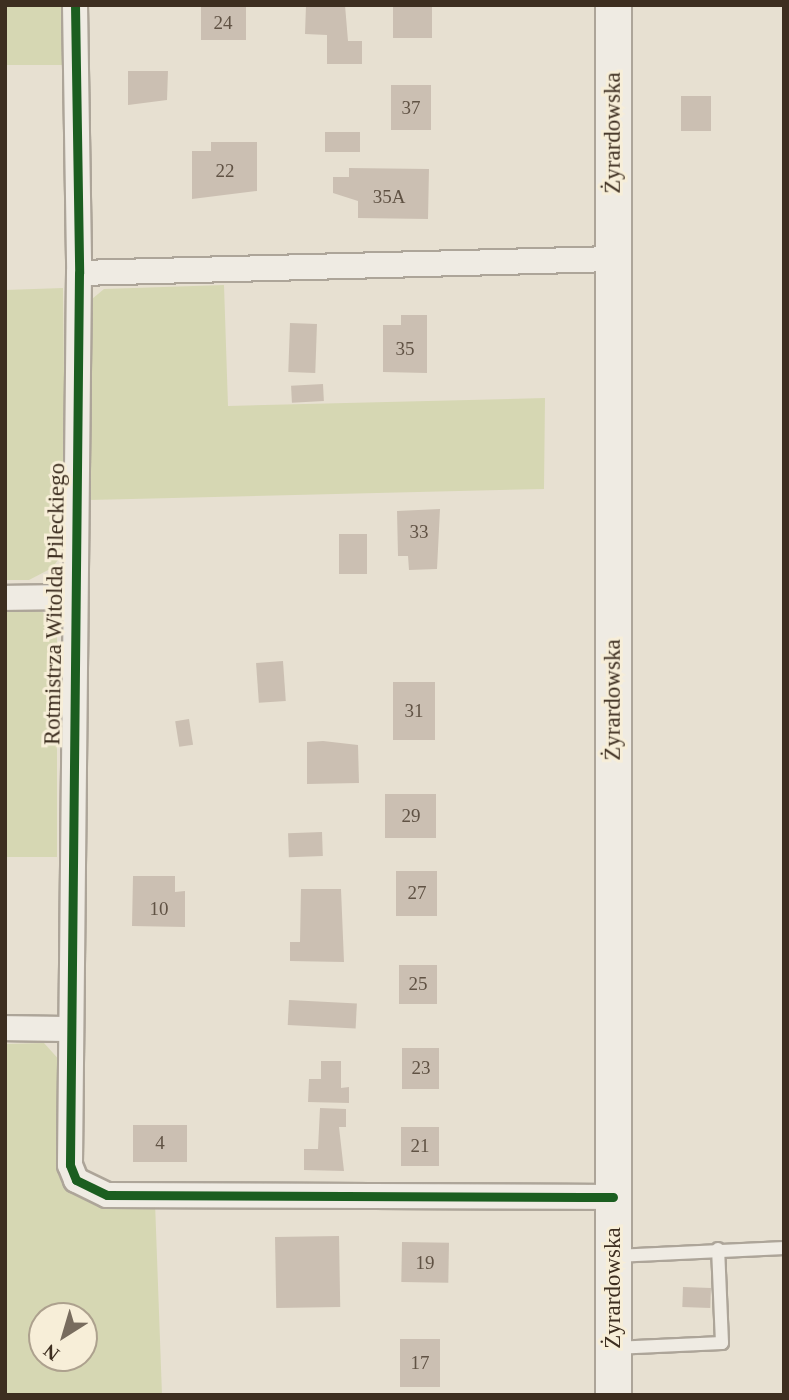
<!DOCTYPE html>
<html>
<head>
<meta charset="utf-8">
<style>
	body { margin:0 }
	#map { position:relative; width:789px; height:1400px; overflow:hidden; background:#e7e0d1; font-family:"Times New Roman",serif }
	div>[style] { position:absolute }
	.green>* { inset:0; background:#d6d7b3; transform-origin:0 0 }
	.building>* { inset:0; background:#cbbfb2; transform-origin:0 0 }
	.roads { filter:drop-shadow(2px 0 #ada599) drop-shadow(-2px 0 #ada599) drop-shadow(0 2px #ada599) drop-shadow(0 -2px #ada599) }
	.service>* { height:12px; margin:-6px; padding:0 6px; transform-origin:6px; border-radius:6px; background:#efebe3 }
	.minor>* { height:24px; margin:-12px; padding:0 12px; transform-origin:12px; border-radius:12px; background:#efebe3 }
	.secondary>* { height:35px; margin:-17.5px; padding:0 17.5px; transform-origin:17.5px; border-radius:17.5px; background:#efebe3 }
	.cycleway>* { height:9px; margin:-4.5px; padding:0 4.5px; transform-origin:4.5px; border-radius:4.5px; background:#1b5e20 }
	span { translate:-50% -50%; white-space:nowrap; text-align:center; line-height:1.15; -webkit-text-stroke:6px #f7eed8; paint-order:stroke }
	.number-label { font-size:19px; color:#605244 }
	.number-label span { -webkit-text-stroke-width:0 }
	.street-label { font-size:23px; color:#3d2e20 }
	.frame { position:absolute; inset:0; border:7px solid #3d2e20; pointer-events:none }
	.north { position:absolute; left:28px; top:1302px; width:70px; height:70px; box-sizing:border-box; background:#f7eed8; border:2px solid #ada18e; border-radius:50%; rotate:217deg; font-size:19px; font-weight:700; line-height:28px; text-align:center; color:#3d2e20 }
	.north::after { content:''; display:block; margin:auto; width:24px; height:32px; background:#786c5e; clip-path:polygon(50% 0,100% 100%,50% 72%,0 100%) }
</style>
</head>
<body>
<div id="map">
	<div class="green">
		<div style="left:5px;top:5px;width:62px;height:60px"></div>
		<div style="clip-path:polygon(224px 285px,228px 406px,545px 398px,544px 489px,89px 500px,92px 299px,104px 289px)"></div>
		<div style="clip-path:polygon(63px 288px,66px 549px,52px 568px,29px 580px,5px 580px,5px 290px)"></div>
		<div style="clip-path:polygon(5px 608px,38px 608px,57px 625px,57px 857px,5px 857px)"></div>
		<div style="clip-path:polygon(evenodd,44px 1043px,62px 1063px,73px 1190px,87px 1200px,155px 1202px,162px 1395px,5px 1395px,5px 1044px,44px 1043px,42px 1316px,84px 1316px,84px 1358px,42px 1358px,42px 1316px)"></div>
	</div>
	<div class="building">
		<div style="left:201px;top:5px;width:45px;height:35px"></div>
		<div style="clip-path:polygon(306px 5px,345px 5px,348px 41px,362px 41px,362px 64px,327px 64px,327px 35px,305px 34px)"></div>
		<div style="left:393px;top:5px;width:39px;height:33px"></div>
		<div style="clip-path:polygon(128px 71px,168px 71px,167px 100px,128px 105px)"></div>
		<div style="left:391px;top:85px;width:40px;height:45px"></div>
		<div style="left:681px;top:96px;width:30px;height:35px"></div>
		<div style="left:325px;top:132px;width:35px;height:20px"></div>
		<div style="clip-path:polygon(211px 142px,257px 142px,257px 191px,192px 199px,192px 151px,211px 151px)"></div>
		<div style="clip-path:polygon(349px 168px,429px 169px,428px 219px,358px 218px,358px 201px,333px 193px,333px 177px,349px 177px)"></div>
		<div style="clip-path:polygon(401px 315px,427px 315px,427px 373px,383px 372px,383px 325px,401px 325px)"></div>
		<div style="left:290px;top:323px;width:27px;height:49px;rotate:2deg"></div>
		<div style="left:323px;top:384px;width:17px;height:32px;rotate:87deg"></div>
		<div style="clip-path:polygon(440px 509px,437px 569px,409px 570px,408px 556px,398px 556px,397px 511px)"></div>
		<div style="left:339px;top:534px;width:28px;height:40px"></div>
		<div style="left:283px;top:661px;width:40px;height:27px;rotate:86deg"></div>
		<div style="left:393px;top:682px;width:42px;height:58px"></div>
		<div style="left:189px;top:719px;width:26px;height:14px;rotate:81deg"></div>
		<div style="clip-path:polygon(323px 741px,358px 745px,359px 783px,307px 784px,307px 742px)"></div>
		<div style="left:385px;top:794px;width:51px;height:44px"></div>
		<div style="left:322px;top:832px;width:24px;height:34px;rotate:88deg"></div>
		<div style="left:396px;top:871px;width:41px;height:45px"></div>
		<div style="clip-path:polygon(133px 876px,175px 876px,175px 892px,185px 891px,185px 927px,132px 926px)"></div>
		<div style="clip-path:polygon(301px 889px,341px 889px,344px 962px,290px 961px,290px 942px,300px 942px)"></div>
		<div style="left:399px;top:965px;width:38px;height:39px"></div>
		<div style="left:289px;top:1000px;width:68px;height:25px;rotate:3deg"></div>
		<div style="left:402px;top:1048px;width:37px;height:41px"></div>
		<div style="clip-path:polygon(321px 1061px,341px 1061px,341px 1088px,349px 1087px,349px 1103px,308px 1102px,309px 1079px,321px 1079px)"></div>
		<div style="clip-path:polygon(320px 1108px,346px 1109px,346px 1127px,339px 1127px,344px 1171px,304px 1170px,304px 1149px,318px 1149px)"></div>
		<div style="left:133px;top:1125px;width:54px;height:37px"></div>
		<div style="left:401px;top:1127px;width:38px;height:39px"></div>
		<div style="left:339px;top:1236px;width:71px;height:64px;rotate:89deg"></div>
		<div style="left:402px;top:1242px;width:47px;height:40px;rotate:1deg"></div>
		<div style="left:683px;top:1287px;width:28px;height:20px;rotate:2deg"></div>
		<div style="left:400px;top:1339px;width:40px;height:48px"></div>
	</div>
	<div class="roads">
		<div class="service">
			<div style="left:616px;top:1256px;width:168px;rotate:-2.7deg"></div>
			<div style="left:614px;top:1348px;width:108px;rotate:-2.7deg"></div>
			<div style="left:722px;top:1343px;width:94px;rotate:-92.4deg"></div>
		</div>
		<div class="minor">
			<div style="left:75px;top:5px;width:268px;rotate:89.1deg"></div>
			<div style="left:79px;top:273px;width:892px;rotate:90.58deg"></div>
			<div style="left:70px;top:1165px;width:16px;rotate:68deg"></div>
			<div style="left:76px;top:1180px;width:34px;rotate:26deg"></div>
			<div style="left:107px;top:1195px;width:506px;rotate:0.23deg"></div>
			<div style="left:79px;top:273px;width:533px;rotate:-1.5deg"></div>
			<div style="left:5px;top:598px;width:69px;rotate:-0.8deg"></div>
			<div style="left:5px;top:1028px;width:66px;rotate:0.9deg"></div>
		</div>
		<div class="secondary">
			<div style="left:613px;top:5px;width:1390px;rotate:90deg"></div>
		</div>
	</div>
	<div class="cycleway">
		<div style="left:75px;top:5px;width:268px;rotate:89.1deg"></div>
		<div style="left:79px;top:273px;width:892px;rotate:90.58deg"></div>
		<div style="left:70px;top:1165px;width:16px;rotate:68deg"></div>
		<div style="left:76px;top:1180px;width:34px;rotate:26deg"></div>
		<div style="left:107px;top:1195px;width:506px;rotate:0.23deg"></div>
	</div>
	<div class="number-label">
		<span style="left:223px;top:23px">24</span>
		<span style="left:411px;top:108px">37</span>
		<span style="left:225px;top:171px">22</span>
		<span style="left:389px;top:197px">35A</span>
		<span style="left:405px;top:349px">35</span>
		<span style="left:419px;top:532px">33</span>
		<span style="left:414px;top:711px">31</span>
		<span style="left:411px;top:816px">29</span>
		<span style="left:417px;top:893px">27</span>
		<span style="left:159px;top:909px">10</span>
		<span style="left:418px;top:984px">25</span>
		<span style="left:421px;top:1068px">23</span>
		<span style="left:160px;top:1143px">4</span>
		<span style="left:420px;top:1146px">21</span>
		<span style="left:425px;top:1263px">19</span>
		<span style="left:420px;top:1363px">17</span>
	</div>
	<div class="street-label">
		<span style="left:613px;top:133px;rotate:-90deg">Żyrardowska</span>
		<span style="left:55px;top:604px;rotate:-89deg">Rotmistrza Witolda Pileckiego</span>
		<span style="left:613px;top:700px;rotate:-90deg">Żyrardowska</span>
		<span style="left:613px;top:1288px;rotate:-90deg">Żyrardowska</span>
	</div>
	<div class="frame"></div>
	<div class="north">N</div>
</div>
</body>
</html>
